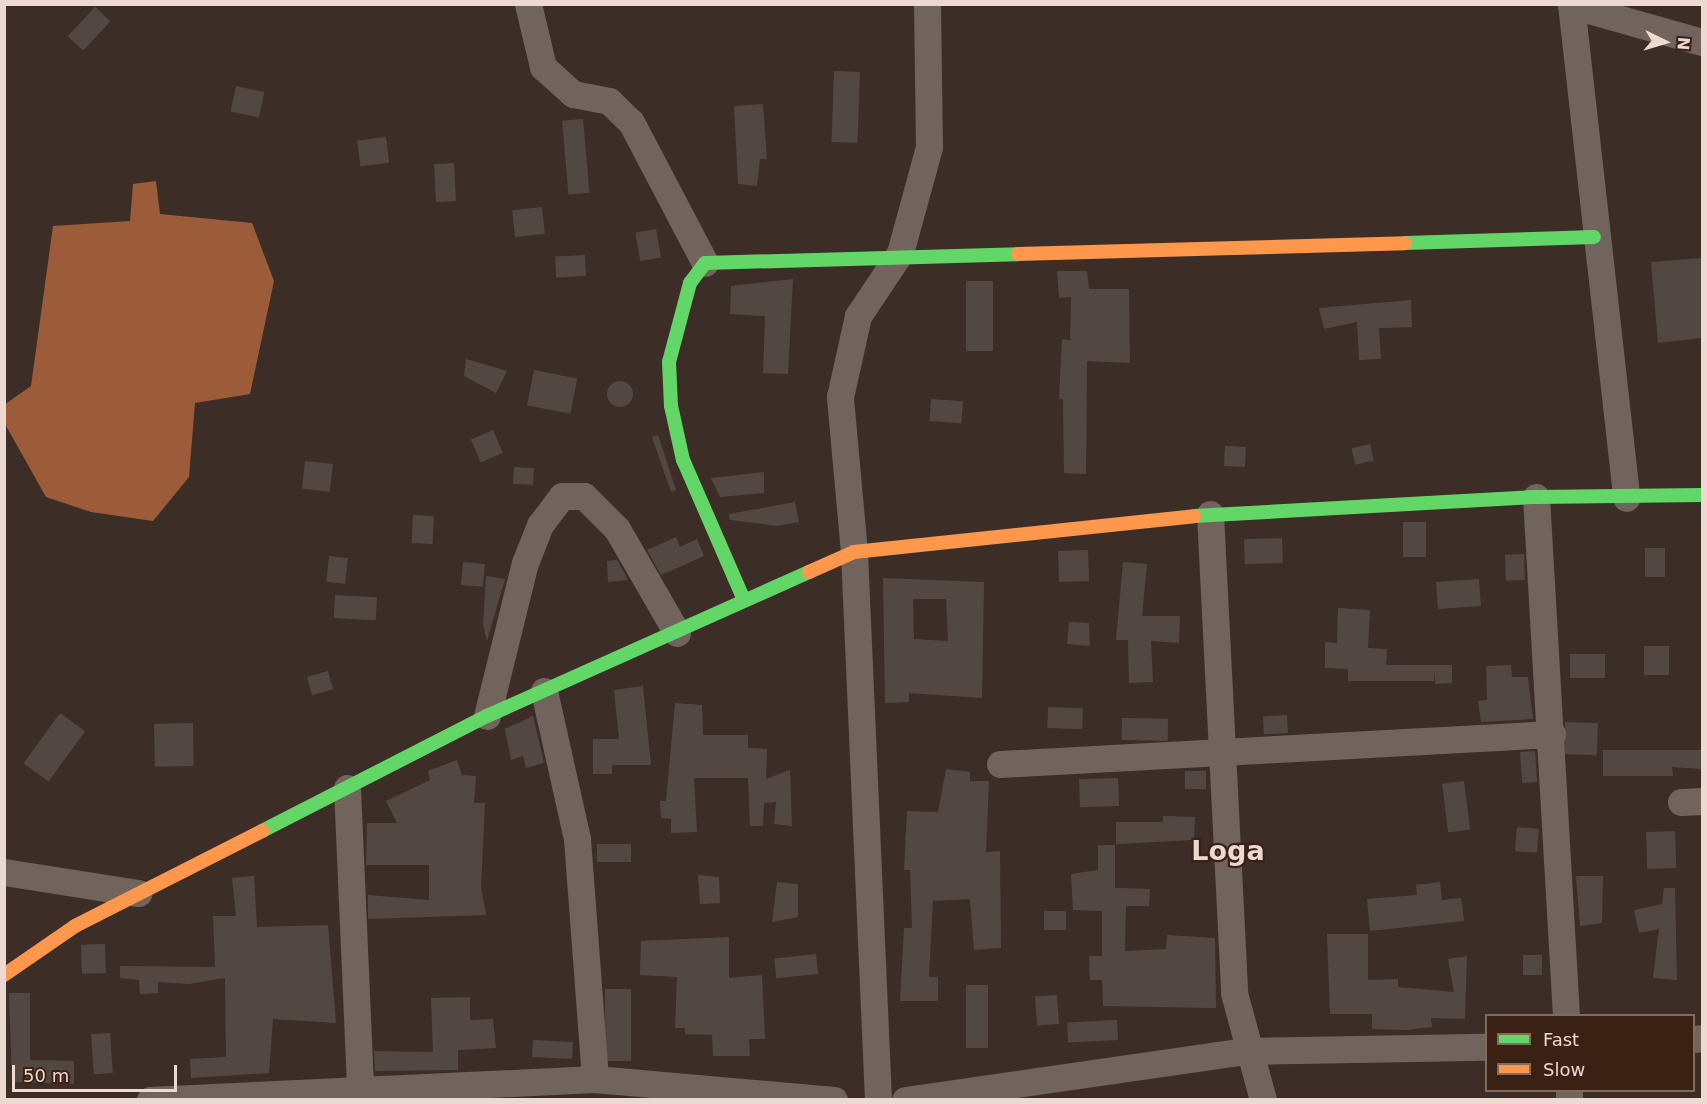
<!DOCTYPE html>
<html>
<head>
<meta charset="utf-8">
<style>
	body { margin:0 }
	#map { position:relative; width:1707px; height:1104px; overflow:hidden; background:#3c2e26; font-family:"DejaVu Sans",sans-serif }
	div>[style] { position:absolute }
	.water>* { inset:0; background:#9c5c39 }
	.building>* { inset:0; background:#534841; transform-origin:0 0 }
	.round { border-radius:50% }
	.street>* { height:27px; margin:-13.5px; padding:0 13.5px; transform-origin:13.5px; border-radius:13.5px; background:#70645d }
	.fast>* { height:14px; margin:-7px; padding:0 7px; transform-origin:7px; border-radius:7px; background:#63d668 }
	.slow>* { height:14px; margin:-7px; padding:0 7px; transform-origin:7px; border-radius:7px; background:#ff974d }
	span { translate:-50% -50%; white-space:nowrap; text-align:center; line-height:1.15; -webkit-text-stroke:4.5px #3a2113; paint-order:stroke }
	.town-label { font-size:27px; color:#ecdad2; font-weight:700 }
	.frame { position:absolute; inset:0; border:6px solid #ecdad2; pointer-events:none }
	.legend { position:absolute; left:1485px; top:1014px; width:210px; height:78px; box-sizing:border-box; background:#3a2113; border:2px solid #816b5f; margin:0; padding:8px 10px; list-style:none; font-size:18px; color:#ecdad2 }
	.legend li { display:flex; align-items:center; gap:12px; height:30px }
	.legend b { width:30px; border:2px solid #816b5f }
	.north { position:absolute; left:1635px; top:12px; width:60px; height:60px; -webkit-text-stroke:4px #3a2113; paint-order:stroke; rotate:95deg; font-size:16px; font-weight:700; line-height:24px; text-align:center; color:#ecdad2 }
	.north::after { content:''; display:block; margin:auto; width:21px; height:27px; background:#ecdad2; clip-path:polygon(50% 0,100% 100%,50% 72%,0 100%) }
	.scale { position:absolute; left:12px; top:1065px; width:165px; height:27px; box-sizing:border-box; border:3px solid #ecdad2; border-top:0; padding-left:8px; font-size:18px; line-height:21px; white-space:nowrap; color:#ecdad2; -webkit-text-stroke:4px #3a2113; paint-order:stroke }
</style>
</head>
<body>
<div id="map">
	<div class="water">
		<div style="clip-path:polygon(156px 181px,160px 214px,252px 223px,274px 281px,250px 394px,195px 403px,189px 477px,153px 521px,91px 512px,46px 497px,5px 424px,4px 405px,31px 386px,53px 226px,130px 221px,133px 184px)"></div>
	</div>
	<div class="building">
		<div style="left:95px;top:7px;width:21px;height:40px;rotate:43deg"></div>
		<div style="left:834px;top:71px;width:26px;height:71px;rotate:2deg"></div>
		<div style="left:236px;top:86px;width:29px;height:26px;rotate:12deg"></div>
		<div style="clip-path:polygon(763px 104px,767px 159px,760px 159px,757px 186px,738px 184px,734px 106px)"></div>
		<div style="left:583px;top:119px;width:74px;height:21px;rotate:85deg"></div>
		<div style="left:386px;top:137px;width:26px;height:29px;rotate:83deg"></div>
		<div style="left:454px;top:163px;width:38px;height:20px;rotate:87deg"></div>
		<div style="left:542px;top:207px;width:27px;height:30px;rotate:84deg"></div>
		<div style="left:656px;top:229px;width:29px;height:21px;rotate:80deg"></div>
		<div style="left:585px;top:255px;width:21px;height:30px;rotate:87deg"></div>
		<div style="clip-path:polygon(1702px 258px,1702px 338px,1658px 343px,1651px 262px)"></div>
		<div style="clip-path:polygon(1057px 271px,1087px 271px,1089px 289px,1129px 289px,1130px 363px,1087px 361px,1086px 474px,1064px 473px,1063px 399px,1059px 399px,1062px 339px,1070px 340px,1071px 297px,1059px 298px)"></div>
		<div style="clip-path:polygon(793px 279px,788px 374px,763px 373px,765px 316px,730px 314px,731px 286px)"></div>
		<div style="left:993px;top:281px;width:70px;height:27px;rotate:90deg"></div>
		<div style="clip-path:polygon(1411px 300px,1412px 327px,1379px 328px,1381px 359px,1359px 360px,1357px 322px,1324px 329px,1319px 308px)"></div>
		<div style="clip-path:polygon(466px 359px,507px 371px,496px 393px,464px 376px)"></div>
		<div style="left:534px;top:370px;width:44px;height:36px;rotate:11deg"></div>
		<div class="round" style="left:607px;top:381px;width:26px;height:26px"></div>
		<div style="left:931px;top:399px;width:32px;height:22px;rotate:4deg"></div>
		<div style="left:493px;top:430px;width:25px;height:24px;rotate:67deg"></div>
		<div style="clip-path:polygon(658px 435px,676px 490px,671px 492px,652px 437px)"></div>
		<div style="left:1370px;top:444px;width:17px;height:19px;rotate:77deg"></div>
		<div style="left:1225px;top:446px;width:21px;height:20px;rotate:3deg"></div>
		<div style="left:305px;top:461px;width:28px;height:28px;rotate:6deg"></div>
		<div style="left:514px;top:467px;width:20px;height:17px;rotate:3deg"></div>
		<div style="clip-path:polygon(764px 472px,764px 493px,720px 497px,711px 478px)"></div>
		<div style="clip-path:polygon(795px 502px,799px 522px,777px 526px,730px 520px,729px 514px)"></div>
		<div style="left:413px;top:515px;width:21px;height:28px;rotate:3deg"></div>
		<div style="left:1426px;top:522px;width:35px;height:23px;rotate:90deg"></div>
		<div style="clip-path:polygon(676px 537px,680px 547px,697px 539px,704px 556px,661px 575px,647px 550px)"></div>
		<div style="left:1282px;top:538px;width:25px;height:38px;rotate:88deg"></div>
		<div style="left:1645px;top:548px;width:20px;height:29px"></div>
		<div style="left:1088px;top:550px;width:31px;height:30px;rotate:88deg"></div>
		<div style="left:1524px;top:554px;width:26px;height:19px;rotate:88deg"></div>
		<div style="left:329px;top:556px;width:19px;height:26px;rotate:6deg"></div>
		<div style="clip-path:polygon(617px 560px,628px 580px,608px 582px,607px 561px)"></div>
		<div style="left:463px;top:562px;width:22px;height:23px;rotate:5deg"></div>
		<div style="clip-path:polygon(1123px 562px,1147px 564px,1142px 616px,1180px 616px,1179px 643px,1151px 641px,1153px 682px,1129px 683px,1128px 640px,1116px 640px)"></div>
		<div style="clip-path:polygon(486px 576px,505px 579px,487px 641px,483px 625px)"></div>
		<div style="clip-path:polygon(evenodd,883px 578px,984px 582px,982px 698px,909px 693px,909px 702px,885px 703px,883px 578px,913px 599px,946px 599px,948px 641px,914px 639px,913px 599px)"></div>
		<div style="left:1479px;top:579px;width:27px;height:43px;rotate:86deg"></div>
		<div style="left:335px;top:595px;width:42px;height:23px;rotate:3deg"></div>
		<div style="clip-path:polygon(1338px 608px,1370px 610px,1368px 648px,1387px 649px,1386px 665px,1452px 665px,1452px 683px,1435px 684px,1434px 667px,1434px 681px,1348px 681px,1348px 669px,1325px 668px,1325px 642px,1337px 643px)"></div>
		<div style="clip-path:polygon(1069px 622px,1089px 623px,1090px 646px,1067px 644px)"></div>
		<div style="left:1644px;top:646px;width:25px;height:29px"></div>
		<div style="left:1605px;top:654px;width:24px;height:35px;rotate:90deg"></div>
		<div style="clip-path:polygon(1511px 665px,1512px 677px,1528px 677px,1533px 719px,1481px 722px,1478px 701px,1487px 700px,1486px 666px)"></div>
		<div style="left:328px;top:671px;width:19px;height:22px;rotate:74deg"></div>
		<div style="clip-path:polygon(643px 686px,651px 765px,612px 765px,612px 774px,593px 774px,593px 739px,619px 739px,614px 690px)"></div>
		<div style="clip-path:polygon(675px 703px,702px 705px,703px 735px,748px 735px,748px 748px,767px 749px,766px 779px,790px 770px,792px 826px,774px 824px,776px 802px,764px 803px,763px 826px,750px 826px,748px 778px,694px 778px,697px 832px,671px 833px,671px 819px,661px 818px,660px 801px,666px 801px)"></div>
		<div style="left:1048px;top:707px;width:35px;height:21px;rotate:2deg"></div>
		<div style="left:60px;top:713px;width:31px;height:62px;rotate:36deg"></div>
		<div style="left:1287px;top:715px;width:18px;height:24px;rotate:87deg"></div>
		<div style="clip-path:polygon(533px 716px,544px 763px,526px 768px,523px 756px,511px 760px,505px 729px)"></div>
		<div style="left:1122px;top:718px;width:46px;height:22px;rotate:1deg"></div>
		<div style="left:1565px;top:722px;width:33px;height:32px;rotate:2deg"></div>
		<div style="left:193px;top:723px;width:43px;height:39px;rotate:89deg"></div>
		<div style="clip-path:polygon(1603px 750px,1702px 750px,1702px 769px,1672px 767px,1673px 776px,1603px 776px)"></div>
		<div style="left:1535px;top:751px;width:31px;height:15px;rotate:86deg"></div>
		<div style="clip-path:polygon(457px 760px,462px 775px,476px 776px,474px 803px,485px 803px,481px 887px,486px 915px,368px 919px,368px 895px,429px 900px,429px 865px,366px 865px,367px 823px,397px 823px,386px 801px,430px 780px,428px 771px)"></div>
		<div style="clip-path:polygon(946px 769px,970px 772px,970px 781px,989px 781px,986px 852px,1000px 851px,1001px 948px,974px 950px,970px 899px,933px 901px,929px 977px,938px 977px,938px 1001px,900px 1001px,904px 928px,912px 928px,910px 870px,904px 870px,907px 811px,938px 812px)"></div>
		<div style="left:1185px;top:771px;width:21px;height:18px"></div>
		<div style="left:1118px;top:778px;width:28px;height:39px;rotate:88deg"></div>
		<div style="left:1464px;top:781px;width:49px;height:22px;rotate:83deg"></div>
		<div style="clip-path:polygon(1163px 816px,1195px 817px,1194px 840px,1116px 844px,1116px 822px,1163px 822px)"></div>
		<div style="left:1517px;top:827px;width:22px;height:24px;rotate:5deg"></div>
		<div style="left:1675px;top:831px;width:37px;height:29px;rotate:88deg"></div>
		<div style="left:597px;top:844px;width:34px;height:18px"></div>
		<div style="clip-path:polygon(1098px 845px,1115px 845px,1115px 888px,1150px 889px,1149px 906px,1126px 906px,1125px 951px,1166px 949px,1167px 935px,1215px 938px,1216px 1008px,1103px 1006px,1102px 980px,1090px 980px,1089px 956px,1102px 956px,1102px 911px,1073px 910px,1071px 874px,1098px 870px)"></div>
		<div style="clip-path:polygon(698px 875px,719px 877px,720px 903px,700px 904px)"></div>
		<div style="clip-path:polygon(254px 876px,257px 927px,328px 925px,336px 1023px,273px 1019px,269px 1073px,191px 1078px,190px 1059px,226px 1057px,225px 978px,189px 984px,158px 982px,158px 993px,140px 994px,139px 980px,120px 978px,120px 966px,215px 967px,213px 916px,236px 916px,232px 878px)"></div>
		<div style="clip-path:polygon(1576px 876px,1603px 876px,1602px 923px,1580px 926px)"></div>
		<div style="clip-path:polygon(777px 882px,798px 884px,798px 917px,772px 922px)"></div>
		<div style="clip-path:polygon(1440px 882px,1442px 900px,1461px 898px,1464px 921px,1370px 931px,1367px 899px,1417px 895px,1416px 885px)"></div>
		<div style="clip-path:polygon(1664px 888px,1675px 888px,1677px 980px,1653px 978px,1659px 929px,1639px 933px,1634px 910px,1662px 904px)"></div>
		<div style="left:1044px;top:911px;width:22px;height:19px"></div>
		<div style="clip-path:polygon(1327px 934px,1368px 934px,1368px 980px,1398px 979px,1398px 987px,1454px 992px,1448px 959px,1467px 956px,1465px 1019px,1431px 1018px,1432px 1027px,1406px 1030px,1372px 1029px,1372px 1014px,1330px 1014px)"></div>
		<div style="clip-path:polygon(729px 937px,729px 978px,762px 975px,765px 1039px,749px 1039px,750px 1056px,713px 1056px,712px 1035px,685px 1034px,685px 1028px,675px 1028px,677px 977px,640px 975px,641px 941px)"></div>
		<div style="left:105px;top:944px;width:29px;height:24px;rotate:88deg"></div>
		<div style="left:816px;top:954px;width:20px;height:42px;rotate:84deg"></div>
		<div style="left:1523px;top:955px;width:19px;height:20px"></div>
		<div style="left:966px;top:985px;width:22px;height:63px"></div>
		<div style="left:605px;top:989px;width:26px;height:72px"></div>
		<div style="clip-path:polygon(9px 993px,30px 993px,30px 1060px,74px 1061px,74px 1084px,12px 1082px)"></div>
		<div style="left:1057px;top:995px;width:29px;height:22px;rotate:86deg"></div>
		<div style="clip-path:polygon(470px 997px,470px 1020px,493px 1019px,496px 1048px,458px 1050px,458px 1070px,375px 1071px,374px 1051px,433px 1052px,431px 998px)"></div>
		<div style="left:1117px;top:1020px;width:20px;height:50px;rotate:87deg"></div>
		<div style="left:110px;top:1033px;width:40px;height:19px;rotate:86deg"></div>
		<div style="left:533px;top:1040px;width:40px;height:17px;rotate:3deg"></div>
	</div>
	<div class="street">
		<div style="left:528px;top:4px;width:65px;rotate:76.6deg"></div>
		<div style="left:543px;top:67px;width:40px;rotate:42deg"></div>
		<div style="left:573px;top:94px;width:37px;rotate:11deg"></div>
		<div style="left:609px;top:101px;width:30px;rotate:44deg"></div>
		<div style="left:631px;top:122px;width:159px;rotate:62.3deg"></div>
		<div style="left:1571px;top:4px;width:497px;rotate:83.6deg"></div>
		<div style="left:1571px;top:5px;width:136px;rotate:15.8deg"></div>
		<div style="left:1536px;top:497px;width:520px;rotate:86.69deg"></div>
		<div style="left:1210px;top:514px;width:480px;rotate:87.1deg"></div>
		<div style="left:1234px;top:993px;width:111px;rotate:74.8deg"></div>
		<div style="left:544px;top:691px;width:152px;rotate:77.4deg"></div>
		<div style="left:577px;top:839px;width:241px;rotate:85.7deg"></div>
		<div style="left:487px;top:716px;width:158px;rotate:-76.1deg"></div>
		<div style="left:525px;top:563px;width:41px;rotate:-68.5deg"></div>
		<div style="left:540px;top:525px;width:36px;rotate:-53deg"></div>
		<div style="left:562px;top:496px;width:22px"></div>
		<div style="left:584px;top:496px;width:47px;rotate:45deg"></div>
		<div style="left:617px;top:529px;width:120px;rotate:60deg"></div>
		<div style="left:1000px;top:764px;width:553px;rotate:-3.11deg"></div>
		<div style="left:347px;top:788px;width:301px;rotate:87.5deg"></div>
		<div style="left:1681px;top:802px;width:21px;rotate:-3deg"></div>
		<div style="left:4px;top:872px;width:136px;rotate:8.9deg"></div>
		<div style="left:1694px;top:1039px;width:8px;rotate:-7deg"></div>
		<div style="left:1569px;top:1090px;width:10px;rotate:90deg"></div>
		<div style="left:150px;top:1100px;width:445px;rotate:-2.7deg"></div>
		<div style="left:595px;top:1079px;width:240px;rotate:5deg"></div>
		<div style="left:878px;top:1100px;width:549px;rotate:-92.51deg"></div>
		<div style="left:854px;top:552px;width:156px;rotate:-95.2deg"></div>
		<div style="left:840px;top:397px;width:83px;rotate:-77.5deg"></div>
		<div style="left:858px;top:316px;width:76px;rotate:-56.3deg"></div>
		<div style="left:900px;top:253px;width:110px;rotate:-74.7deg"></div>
		<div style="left:929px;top:147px;width:143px;rotate:-90.8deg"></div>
		<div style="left:905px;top:1100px;width:345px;rotate:-8.2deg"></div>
		<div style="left:1247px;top:1051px;width:239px;rotate:-1deg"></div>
	</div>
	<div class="fast">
		<div style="left:1405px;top:243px;width:189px;rotate:-1.8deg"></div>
		<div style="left:1194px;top:516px;width:343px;rotate:-3.2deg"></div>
		<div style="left:1536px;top:497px;width:166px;rotate:-0.7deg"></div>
		<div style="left:744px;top:600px;width:153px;rotate:-113.5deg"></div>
		<div style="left:683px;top:460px;width:55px;rotate:-102.5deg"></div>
		<div style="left:671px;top:406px;width:44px;rotate:-92.6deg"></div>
		<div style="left:669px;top:362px;width:82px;rotate:-75.1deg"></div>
		<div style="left:690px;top:283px;width:25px;rotate:-53deg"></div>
		<div style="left:705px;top:263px;width:313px;rotate:-1.6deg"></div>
		<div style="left:262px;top:831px;width:253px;rotate:-27.1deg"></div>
		<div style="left:487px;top:716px;width:353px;rotate:-24.1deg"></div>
	</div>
	<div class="slow">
		<div style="left:1018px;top:254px;width:387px;rotate:-1.6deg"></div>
		<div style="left:809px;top:572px;width:49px;rotate:-24deg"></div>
		<div style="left:854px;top:552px;width:342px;rotate:-6deg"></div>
		<div style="left:4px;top:975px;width:86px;rotate:-34.6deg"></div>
		<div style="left:75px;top:926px;width:210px;rotate:-26.9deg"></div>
	</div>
	<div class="town-label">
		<span style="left:1228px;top:851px">Loga</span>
	</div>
	<div class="frame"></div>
	<ul class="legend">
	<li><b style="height:8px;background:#63d668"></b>Fast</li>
	<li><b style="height:8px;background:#ff974d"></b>Slow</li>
	</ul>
	<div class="north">N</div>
	<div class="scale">50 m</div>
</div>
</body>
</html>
